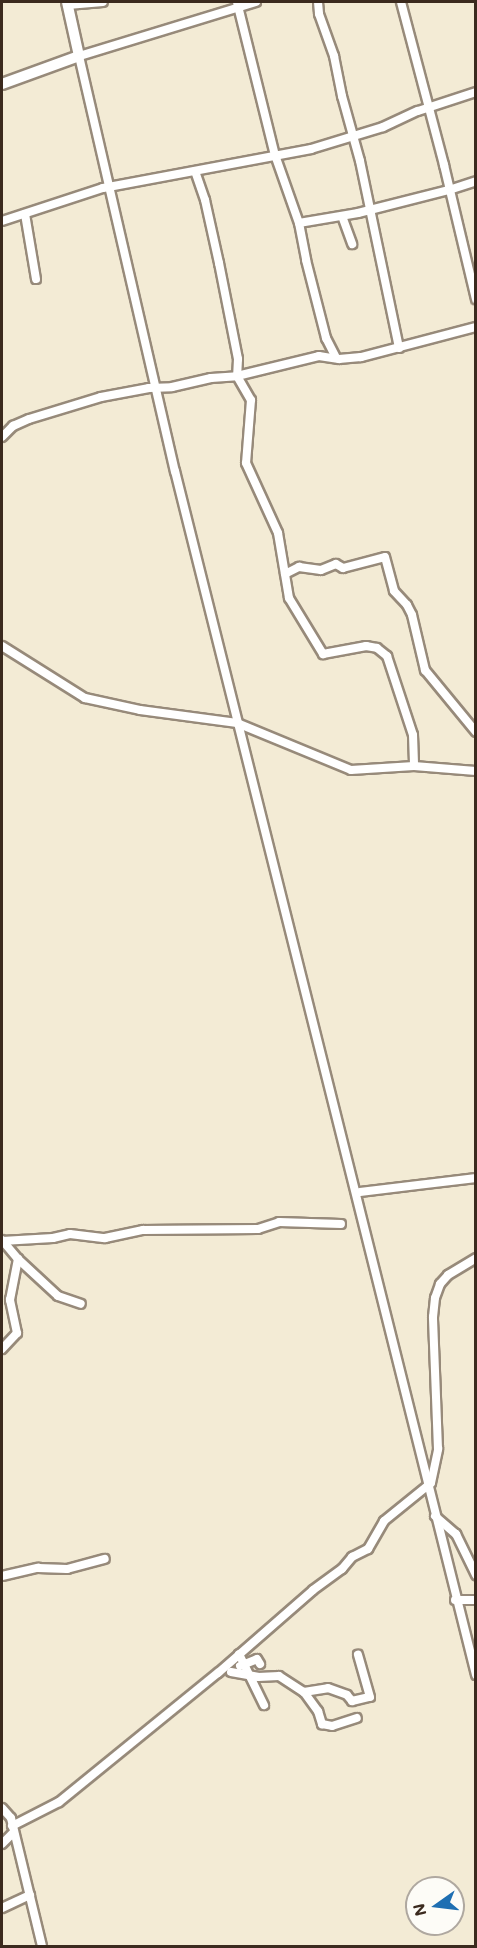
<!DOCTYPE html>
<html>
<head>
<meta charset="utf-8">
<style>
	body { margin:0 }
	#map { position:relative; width:477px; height:1948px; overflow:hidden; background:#f3ebd5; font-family:Mali,sans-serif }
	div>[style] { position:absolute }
	.roads { filter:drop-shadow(2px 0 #978a7a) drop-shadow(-2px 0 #978a7a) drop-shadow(0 2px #978a7a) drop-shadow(0 -2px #978a7a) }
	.minor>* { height:8px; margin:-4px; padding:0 4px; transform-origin:4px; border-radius:4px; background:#fff }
	.tertiary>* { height:10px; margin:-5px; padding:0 5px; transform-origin:5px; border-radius:5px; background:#fff }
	span { translate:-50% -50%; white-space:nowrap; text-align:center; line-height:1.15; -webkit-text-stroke:4.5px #fdfcf7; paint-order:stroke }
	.frame { position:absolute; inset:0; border:3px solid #3b2a1e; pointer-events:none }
	.north { position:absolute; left:405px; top:1876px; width:60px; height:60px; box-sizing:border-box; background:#fdfcf7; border:2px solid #afa8a0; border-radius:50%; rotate:256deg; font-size:16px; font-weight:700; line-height:24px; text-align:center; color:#3b2a1e }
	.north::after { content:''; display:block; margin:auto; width:21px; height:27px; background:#1f6fb2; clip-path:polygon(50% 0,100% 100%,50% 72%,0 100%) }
</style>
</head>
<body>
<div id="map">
	<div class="roads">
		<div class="minor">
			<div style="left:237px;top:2px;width:158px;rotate:76.1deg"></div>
			<div style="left:275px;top:155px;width:72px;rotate:70.6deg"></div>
			<div style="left:299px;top:223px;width:38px;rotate:79deg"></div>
			<div style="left:306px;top:260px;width:81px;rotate:75.6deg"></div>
			<div style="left:326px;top:338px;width:22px;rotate:63deg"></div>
			<div style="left:256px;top:2px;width:185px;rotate:163deg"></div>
			<div style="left:79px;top:56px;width:426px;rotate:77deg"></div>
			<div style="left:175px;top:471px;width:1241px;rotate:75.96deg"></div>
			<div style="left:318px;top:2px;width:12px;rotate:85deg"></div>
			<div style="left:319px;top:14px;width:45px;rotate:70.3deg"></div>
			<div style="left:334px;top:56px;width:41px;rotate:78.7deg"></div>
			<div style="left:342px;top:96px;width:67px;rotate:74.5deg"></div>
			<div style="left:360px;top:161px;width:191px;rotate:78.2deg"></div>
			<div style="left:401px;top:2px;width:169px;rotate:75.2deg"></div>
			<div style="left:444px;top:165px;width:138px;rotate:76.6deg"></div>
			<div style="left:68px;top:5px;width:35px;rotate:-5deg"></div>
			<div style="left:195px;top:171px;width:31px;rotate:71deg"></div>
			<div style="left:205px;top:200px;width:65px;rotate:77.5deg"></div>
			<div style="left:219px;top:263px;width:98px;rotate:78.8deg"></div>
			<div style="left:238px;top:359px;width:17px;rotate:93deg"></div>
			<div style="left:237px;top:376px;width:28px;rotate:60deg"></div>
			<div style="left:251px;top:400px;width:63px;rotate:94.5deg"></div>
			<div style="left:246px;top:463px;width:77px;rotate:65.4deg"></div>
			<div style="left:278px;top:533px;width:66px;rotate:80.4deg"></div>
			<div style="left:289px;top:598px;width:66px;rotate:58.7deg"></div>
			<div style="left:323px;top:654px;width:44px;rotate:-10.5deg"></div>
			<div style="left:366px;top:646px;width:11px;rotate:10deg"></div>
			<div style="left:377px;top:648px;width:13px;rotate:39deg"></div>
			<div style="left:387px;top:656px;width:83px;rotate:71.8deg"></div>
			<div style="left:413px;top:735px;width:31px;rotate:88deg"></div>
			<div style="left:25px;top:214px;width:66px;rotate:80.4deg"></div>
			<div style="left:342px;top:216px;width:30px;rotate:70deg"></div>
			<div style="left:2px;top:221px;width:106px;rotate:-18.1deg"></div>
			<div style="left:103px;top:188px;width:212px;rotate:-10.6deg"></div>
			<div style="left:311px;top:149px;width:75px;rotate:-17deg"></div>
			<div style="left:383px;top:127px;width:38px;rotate:-25deg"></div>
			<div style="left:418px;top:111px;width:61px;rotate:-18.1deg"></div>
			<div style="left:299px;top:223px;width:60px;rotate:-9.6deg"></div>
			<div style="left:358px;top:213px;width:94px;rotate:-14.2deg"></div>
			<div style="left:449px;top:190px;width:28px;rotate:-18deg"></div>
			<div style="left:2px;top:437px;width:16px;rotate:-45deg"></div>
			<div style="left:13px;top:426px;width:17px;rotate:-24deg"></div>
			<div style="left:29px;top:419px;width:75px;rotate:-17deg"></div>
			<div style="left:101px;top:397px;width:49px;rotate:-10.6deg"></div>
			<div style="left:149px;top:388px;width:23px;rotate:-2deg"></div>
			<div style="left:172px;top:387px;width:40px;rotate:-13deg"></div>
			<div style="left:211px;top:378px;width:26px;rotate:-4deg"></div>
			<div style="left:237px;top:376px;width:84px;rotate:-13.7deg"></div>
			<div style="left:319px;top:356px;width:20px;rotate:9deg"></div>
			<div style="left:339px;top:359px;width:22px;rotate:-5deg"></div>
			<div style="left:361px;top:357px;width:119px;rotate:-14.6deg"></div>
			<div style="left:285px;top:574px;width:16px;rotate:-27deg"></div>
			<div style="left:299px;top:567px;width:22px;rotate:8deg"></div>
			<div style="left:321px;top:570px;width:16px;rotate:-22deg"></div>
			<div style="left:336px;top:564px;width:8px;rotate:30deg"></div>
			<div style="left:343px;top:568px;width:43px;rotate:-14.7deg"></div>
			<div style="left:385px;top:557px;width:35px;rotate:75deg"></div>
			<div style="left:394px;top:591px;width:19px;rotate:47deg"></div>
			<div style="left:407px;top:605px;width:11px;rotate:63deg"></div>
			<div style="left:412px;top:615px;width:57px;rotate:76.7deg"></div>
			<div style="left:425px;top:670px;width:80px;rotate:50.6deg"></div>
			<div style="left:2px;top:646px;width:98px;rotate:32.1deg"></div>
			<div style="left:85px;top:698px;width:56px;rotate:12.3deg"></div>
			<div style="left:140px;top:710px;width:98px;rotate:7.6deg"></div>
			<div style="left:237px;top:723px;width:123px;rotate:22.4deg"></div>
			<div style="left:351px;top:770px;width:63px;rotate:-3.6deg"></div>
			<div style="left:414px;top:766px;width:62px;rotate:4.6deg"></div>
			<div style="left:360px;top:1192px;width:117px;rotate:-6.9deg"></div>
			<div style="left:2px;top:1240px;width:25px;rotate:50deg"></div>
			<div style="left:2px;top:1241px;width:51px;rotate:-3.4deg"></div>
			<div style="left:53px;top:1238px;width:17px;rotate:-13deg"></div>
			<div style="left:70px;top:1234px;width:35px;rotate:7deg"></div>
			<div style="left:105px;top:1238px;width:39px;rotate:-12deg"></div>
			<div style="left:143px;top:1230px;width:115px;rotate:-0.5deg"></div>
			<div style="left:258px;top:1229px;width:22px;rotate:-18deg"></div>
			<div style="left:279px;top:1222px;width:62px;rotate:1.8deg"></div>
			<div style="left:2px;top:1349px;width:22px;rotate:-47deg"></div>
			<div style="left:17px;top:1333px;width:34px;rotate:-102deg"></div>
			<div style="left:10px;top:1300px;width:42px;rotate:-79deg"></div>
			<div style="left:18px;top:1259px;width:54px;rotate:42.8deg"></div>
			<div style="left:58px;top:1296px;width:24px;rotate:19deg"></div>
			<div style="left:435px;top:1516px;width:28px;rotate:41deg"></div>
			<div style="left:456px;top:1534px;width:46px;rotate:64deg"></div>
			<div style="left:2px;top:1576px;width:37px;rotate:-13deg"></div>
			<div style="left:38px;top:1568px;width:29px;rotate:2deg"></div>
			<div style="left:67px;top:1569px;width:39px;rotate:-15deg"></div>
			<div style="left:455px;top:1600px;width:21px"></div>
			<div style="left:239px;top:1654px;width:57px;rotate:63.9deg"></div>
			<div style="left:240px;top:1666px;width:18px;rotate:-22deg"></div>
			<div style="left:257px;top:1659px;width:6px;rotate:59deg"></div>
			<div style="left:231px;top:1672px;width:27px;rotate:10deg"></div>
			<div style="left:258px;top:1677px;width:21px;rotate:-3deg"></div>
			<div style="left:279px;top:1676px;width:30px;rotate:33deg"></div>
			<div style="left:304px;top:1692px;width:24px;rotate:54deg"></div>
			<div style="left:318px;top:1711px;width:14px;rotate:73deg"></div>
			<div style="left:322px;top:1724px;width:10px;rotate:11deg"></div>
			<div style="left:332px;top:1726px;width:26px;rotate:-18deg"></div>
			<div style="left:304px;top:1692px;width:24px;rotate:-9deg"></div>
			<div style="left:328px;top:1688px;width:20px;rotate:20deg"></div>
			<div style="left:347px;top:1695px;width:8px;rotate:50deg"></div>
			<div style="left:352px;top:1701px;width:18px;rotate:-13deg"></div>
			<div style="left:370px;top:1697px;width:44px;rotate:-105.9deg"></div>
			<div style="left:2px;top:1808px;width:13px;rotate:48deg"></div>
			<div style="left:11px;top:1818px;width:132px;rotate:76.4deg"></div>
			<div style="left:12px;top:1826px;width:53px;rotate:-27.1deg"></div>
			<div style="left:59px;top:1802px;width:205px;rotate:-39.1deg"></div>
			<div style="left:218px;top:1673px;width:126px;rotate:-41.1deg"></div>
			<div style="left:313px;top:1590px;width:36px;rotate:-36deg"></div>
			<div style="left:342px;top:1569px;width:16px;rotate:-50deg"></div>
			<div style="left:352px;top:1557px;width:18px;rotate:-27deg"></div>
			<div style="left:368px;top:1549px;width:32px;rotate:-60deg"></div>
			<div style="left:384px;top:1521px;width:60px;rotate:-39deg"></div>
			<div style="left:431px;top:1483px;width:35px;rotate:-78deg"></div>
			<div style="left:438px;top:1449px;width:132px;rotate:-92.2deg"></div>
			<div style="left:433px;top:1317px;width:19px;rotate:-84deg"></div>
			<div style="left:435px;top:1298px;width:15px;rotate:-70deg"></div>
			<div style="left:440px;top:1284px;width:12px;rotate:-48deg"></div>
			<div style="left:448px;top:1275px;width:33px;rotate:-31deg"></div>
			<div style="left:2px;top:1844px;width:16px;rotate:-45deg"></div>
			<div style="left:2px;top:1908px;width:31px;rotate:-25deg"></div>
		</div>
		<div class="tertiary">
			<div style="left:2px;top:84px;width:82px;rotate:-20deg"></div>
			<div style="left:79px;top:56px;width:55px;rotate:-102.5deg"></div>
		</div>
	</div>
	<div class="frame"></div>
	<div class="north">N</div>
</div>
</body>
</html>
